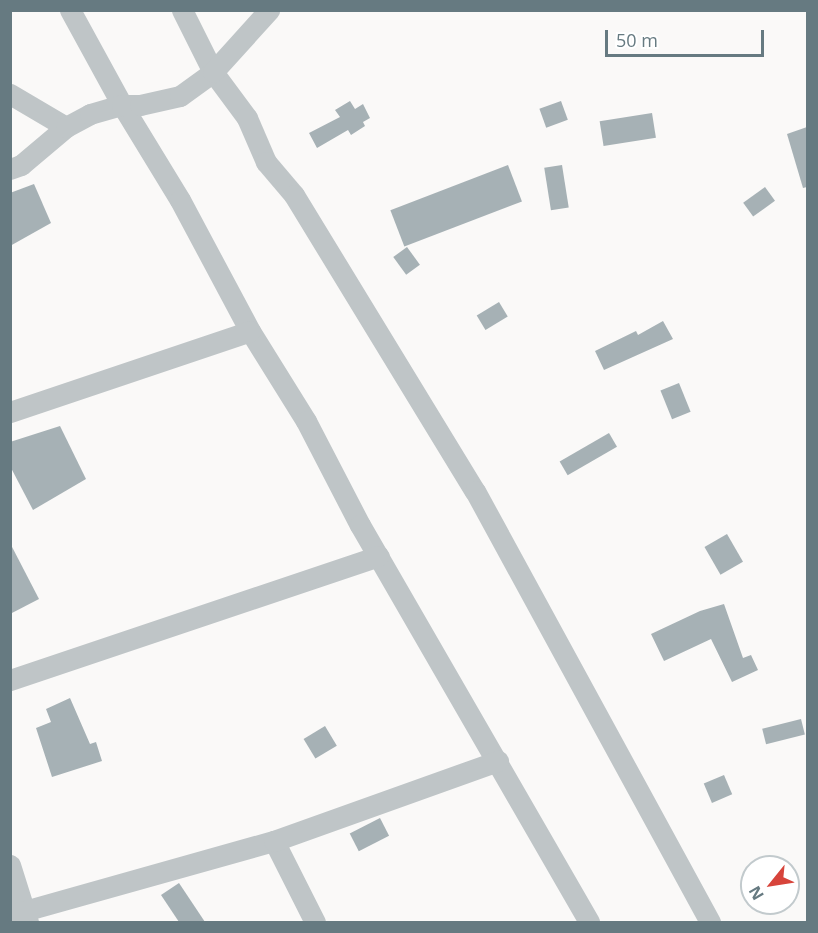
<!DOCTYPE html>
<html>
<head>
<meta charset="utf-8">
<style>
	body { margin:0 }
	#map { position:relative; width:818px; height:933px; overflow:hidden; background:#faf9f8; font-family:"Open Sans",sans-serif }
	div>[style] { position:absolute }
	.building>* { inset:0; background:#a6b1b5; transform-origin:0 0 }
	.street>* { height:21px; margin:-10.5px; padding:0 10.5px; transform-origin:10.5px; border-radius:10.5px; background:#bfc5c7 }
	span { translate:-50% -50%; white-space:nowrap; text-align:center; line-height:1.15; -webkit-text-stroke:6px #fff; paint-order:stroke }
	.frame { position:absolute; inset:0; border:12px solid #667a81; pointer-events:none }
	.north { position:absolute; left:740px; top:855px; width:60px; height:60px; box-sizing:border-box; background:#fff; border:2px solid #c2cacd; border-radius:50%; rotate:240deg; font-size:16px; font-weight:700; line-height:24px; text-align:center; color:#667a81 }
	.north::after { content:''; display:block; margin:auto; width:21px; height:27px; background:#d7443b; clip-path:polygon(50% 0,100% 100%,50% 72%,0 100%) }
	.scale { position:absolute; left:605px; top:30px; width:159px; height:27px; box-sizing:border-box; border:3px solid #667a81; border-top:0; padding-left:8px; font-size:18px; line-height:21px; white-space:nowrap; color:#667a81; -webkit-text-stroke:4px #fff; paint-order:stroke }
</style>
</head>
<body>
<div id="map">
	<div class="building">
		<div style="clip-path:polygon(350px 101px,355px 109px,363px 104px,370px 118px,363px 122px,365px 126px,351px 135px,348px 130px,317px 148px,309px 133px,340px 117px,335px 110px)"></div>
		<div style="left:561px;top:101px;width:20px;height:23px;rotate:70deg"></div>
		<div style="left:652px;top:113px;width:25px;height:53px;rotate:81deg"></div>
		<div style="clip-path:polygon(807px 127px,807px 187px,803px 188px,787px 134px)"></div>
		<div style="left:508px;top:165px;width:39px;height:126px;rotate:69deg"></div>
		<div style="left:562px;top:165px;width:43px;height:18px;rotate:81deg"></div>
		<div style="clip-path:polygon(34px 184px,51px 223px,10px 246px,10px 193px)"></div>
		<div style="left:765px;top:187px;width:17px;height:27px;rotate:54deg"></div>
		<div style="left:407px;top:247px;width:22px;height:17px;rotate:54deg"></div>
		<div style="left:499px;top:302px;width:17px;height:26px;rotate:59deg"></div>
		<div style="clip-path:polygon(663px 321px,673px 339px,604px 370px,595px 351px,636px 331px,638px 335px)"></div>
		<div style="left:679px;top:383px;width:31px;height:20px;rotate:68deg"></div>
		<div style="clip-path:polygon(60px 426px,86px 479px,33px 510px,10px 466px,10px 442px)"></div>
		<div style="left:609px;top:433px;width:16px;height:57px;rotate:60deg"></div>
		<div style="left:727px;top:534px;width:32px;height:26px;rotate:60deg"></div>
		<div style="clip-path:polygon(10px 543px,39px 599px,10px 614px)"></div>
		<div style="clip-path:polygon(724px 604px,743px 658px,751px 655px,758px 670px,732px 682px,711px 639px,664px 661px,651px 634px,700px 611px)"></div>
		<div style="clip-path:polygon(70px 698px,90px 744px,96px 742px,102px 761px,52px 777px,36px 728px,51px 722px,46px 709px)"></div>
		<div style="left:801px;top:719px;width:16px;height:40px;rotate:76deg"></div>
		<div style="left:325px;top:726px;width:23px;height:25px;rotate:59deg"></div>
		<div style="left:724px;top:775px;width:21px;height:22px;rotate:67deg"></div>
		<div style="left:380px;top:818px;width:20px;height:34px;rotate:63deg"></div>
		<div style="clip-path:polygon(179px 883px,205px 922px,179px 922px,161px 895px)"></div>
	</div>
	<div class="street">
		<div style="left:70px;top:10px;width:108px;rotate:61.3deg"></div>
		<div style="left:122px;top:105px;width:111px;rotate:58.6deg"></div>
		<div style="left:180px;top:200px;width:149px;rotate:61.9deg"></div>
		<div style="left:250px;top:331px;width:106px;rotate:58.1deg"></div>
		<div style="left:306px;top:421px;width:117px;rotate:62.6deg"></div>
		<div style="left:360px;top:525px;width:458px;rotate:60deg"></div>
		<div style="left:182px;top:10px;width:69px;rotate:63.4deg"></div>
		<div style="left:213px;top:72px;width:57px;rotate:53.5deg"></div>
		<div style="left:247px;top:118px;width:48px;rotate:66.6deg"></div>
		<div style="left:266px;top:162px;width:43px;rotate:49.7deg"></div>
		<div style="left:294px;top:195px;width:347px;rotate:58.6deg"></div>
		<div style="left:475px;top:491px;width:491px;rotate:61.4deg"></div>
		<div style="left:10px;top:94px;width:65px;rotate:30.5deg"></div>
		<div style="left:10px;top:169px;width:12px;rotate:-20deg"></div>
		<div style="left:21px;top:165px;width:59px;rotate:-40.2deg"></div>
		<div style="left:66px;top:127px;width:27px;rotate:-28deg"></div>
		<div style="left:90px;top:114px;width:33px;rotate:-16deg"></div>
		<div style="left:122px;top:105px;width:18px"></div>
		<div style="left:140px;top:105px;width:41px;rotate:-12.7deg"></div>
		<div style="left:180px;top:96px;width:41px;rotate:-36deg"></div>
		<div style="left:213px;top:72px;width:84px;rotate:-47.9deg"></div>
		<div style="left:10px;top:412px;width:253px;rotate:-18.6deg"></div>
		<div style="left:10px;top:680px;width:389px;rotate:-18.6deg"></div>
		<div style="left:274px;top:841px;width:91px;rotate:63.2deg"></div>
		<div style="left:10px;top:865px;width:60px;rotate:72.5deg"></div>
		<div style="left:10px;top:915px;width:274px;rotate:-15.7deg"></div>
		<div style="left:274px;top:841px;width:238px;rotate:-19.7deg"></div>
	</div>
	<div class="frame"></div>
	<div class="north">N</div>
	<div class="scale">50 m</div>
</div>
</body>
</html>
